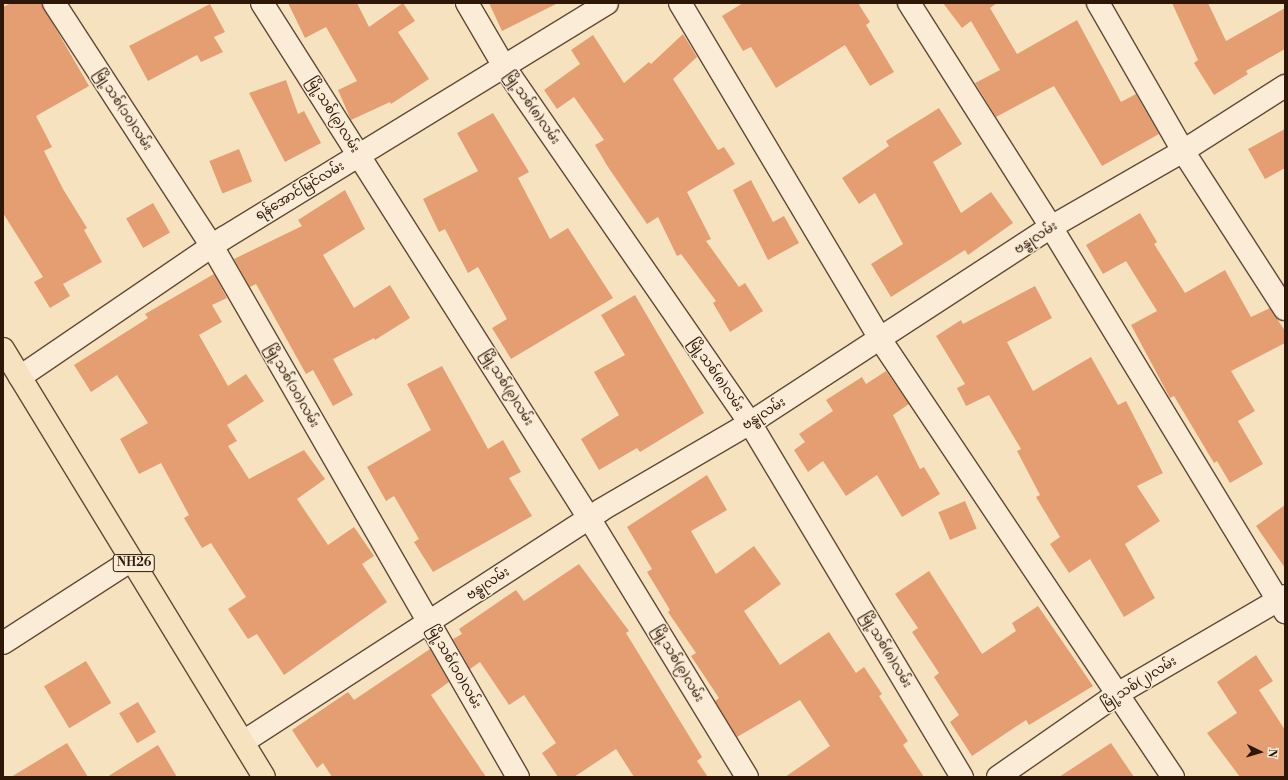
<!DOCTYPE html>
<html>
<head>
<meta charset="utf-8">
<style>
	body { margin:0 }
	#map { position:relative; width:1288px; height:780px; overflow:hidden; background:#f7e2c0; font-family:"Libre Bodoni","Noto Sans Myanmar",serif }
	div>[style] { position:absolute }
	.building>* { inset:0; background:#e49e72; transform-origin:0 0 }
	.roads { filter:drop-shadow(1px 0 #614a36) drop-shadow(-1px 0 #614a36) drop-shadow(0 1px #614a36) drop-shadow(0 -1px #614a36) }
	.minor>* { height:22px; margin:-11px; padding:0 11px; transform-origin:11px; border-radius:11px; background:#faecd6 }
	.highway>* { height:22px; margin:-11px; padding:0 11px; transform-origin:11px; border-radius:11px; background:#f7e2c0 }
	span { translate:-50% -50%; white-space:nowrap; text-align:center; line-height:1.15; -webkit-text-stroke:3px #faecd6; paint-order:stroke }
	.shield-label span { padding:1px 3px; background:#faecd6; border:1px solid; border-radius:3px; -webkit-text-stroke-width:0 }
	.shield-label { font-size:12px; color:#2f1708; font-weight:700 }
	.street-label { font-size:13px; color:#2f1708 }
	.frame { position:absolute; inset:0; border:4px solid #2f1708; pointer-events:none }
	.north { position:absolute; left:1240px; top:732px; width:40px; height:40px; -webkit-text-stroke:3px #faecd6; paint-order:stroke; rotate:95deg; font-size:11px; font-weight:700; line-height:16px; text-align:center; color:#2f1708 }
	.north::after { content:''; display:block; margin:auto; width:14px; height:18px; background:#2f1708; clip-path:polygon(50% 0,100% 100%,50% 72%,0 100%) }
</style>
</head>
<body>
<div id="map">
	<div class="building">
		<div style="clip-path:polygon(11px 3px,41px 3px,89px 86px,36px 116px,52px 147px,44px 151px,63px 189px,87px 228px,84px 230px,102px 262px,63px 284px,70px 296px,50px 308px,34px 282px,43px 277px,3px 213px,3px 7px)"></div>
		<div style="clip-path:polygon(288px 3px,357px 3px,369px 27px,403px 3px,415px 21px,398px 32px,429px 79px,391px 104px,390px 102px,351px 120px,338px 90px,357px 81px,326px 27px,305px 38px)"></div>
		<div style="clip-path:polygon(489px 3px,558px 3px,502px 31px)"></div>
		<div style="clip-path:polygon(743px 3px,858px 3px,870px 22px,866px 25px,894px 72px,870px 86px,845px 45px,776px 88px,751px 47px,743px 51px,722px 16px)"></div>
		<div style="clip-path:polygon(943px 3px,997px 3px,990px 8px,1017px 54px,1077px 20px,1121px 102px,1136px 94px,1159px 134px,1102px 166px,1054px 86px,996px 117px,975px 83px,1000px 70px,971px 21px,962px 28px)"></div>
		<div style="clip-path:polygon(1172px 3px,1208px 3px,1226px 41px,1285px 8px,1285px 49px,1246px 71px,1248px 74px,1214px 95px,1194px 63px,1198px 60px)"></div>
		<div style="clip-path:polygon(210px 4px,225px 32px,214px 37px,223px 52px,201px 62px,197px 55px,148px 81px,129px 46px)"></div>
		<div style="clip-path:polygon(683px 34px,697px 57px,673px 79px,718px 150px,724px 147px,735px 164px,687px 192px,711px 239px,706px 241px,739px 287px,745px 283px,763px 311px,730px 332px,713px 303px,716px 301px,681px 254px,677px 256px,658px 217px,647px 224px,608px 167px,595px 145px,604px 140px,574px 97px,557px 109px,544px 90px,580px 64px,571px 50px,593px 35px,624px 83px,649px 62px,651px 64px)"></div>
		<div style="clip-path:polygon(286px 80px,298px 114px,304px 111px,321px 143px,285px 162px,249px 93px)"></div>
		<div style="clip-path:polygon(939px 108px,962px 144px,933px 162px,961px 213px,991px 192px,1013px 223px,968px 255px,965px 250px,891px 297px,871px 264px,903px 244px,875px 193px,859px 204px,842px 178px,889px 146px,886px 141px)"></div>
		<div style="clip-path:polygon(493px 113px,529px 172px,518px 178px,550px 239px,568px 228px,613px 298px,511px 359px,492px 328px,507px 319px,478px 267px,468px 273px,445px 229px,439px 232px,423px 199px,478px 171px,457px 133px)"></div>
		<div style="clip-path:polygon(1285px 129px,1285px 168px,1265px 179px,1248px 149px)"></div>
		<div style="left:239px;top:149px;width:35px;height:32px;rotate:68deg"></div>
		<div style="clip-path:polygon(751px 180px,773px 222px,784px 216px,799px 243px,768px 260px,733px 190px)"></div>
		<div style="clip-path:polygon(345px 190px,365px 229px,323px 255px,354px 308px,390px 285px,410px 318px,375px 340px,374px 338px,333px 359px,353px 395px,333px 406px,313px 370px,306px 374px,256px 284px,250px 287px,234px 259px,302px 226px,298px 220px)"></div>
		<div style="left:153px;top:203px;width:34px;height:31px;rotate:60deg"></div>
		<div style="clip-path:polygon(1140px 213px,1157px 242px,1154px 244px,1185px 293px,1225px 270px,1251px 317px,1270px 308px,1285px 331px,1285px 343px,1231px 371px,1255px 411px,1238px 421px,1263px 464px,1230px 483px,1217px 461px,1214px 463px,1174px 396px,1170px 398px,1131px 325px,1157px 311px,1126px 261px,1103px 274px,1086px 245px)"></div>
		<div style="clip-path:polygon(214px 274px,227px 298px,212px 305px,222px 322px,199px 335px,228px 386px,246px 374px,264px 401px,227px 425px,237px 441px,228px 446px,249px 479px,304px 450px,325px 479px,297px 499px,328px 545px,354px 527px,374px 556px,362px 564px,387px 602px,284px 675px,257px 634px,248px 639px,228px 609px,246px 597px,211px 543px,202px 548px,184px 518px,189px 515px,161px 463px,139px 474px,120px 439px,148px 423px,117px 375px,91px 392px,74px 365px,148px 318px,145px 314px)"></div>
		<div style="clip-path:polygon(1035px 286px,1052px 318px,1007px 342px,1033px 391px,1091px 357px,1118px 405px,1126px 401px,1163px 473px,1137px 486px,1160px 521px,1125px 544px,1155px 598px,1124px 617px,1090px 559px,1069px 573px,1050px 544px,1060px 537px,1036px 497px,1040px 495px,1017px 451px,1021px 449px,989px 395px,966px 406px,957px 388px,965px 384px,936px 336px,961px 320px,963px 324px)"></div>
		<div style="clip-path:polygon(635px 295px,704px 413px,640px 452px,637px 448px,599px 470px,581px 439px,619px 415px,594px 372px,625px 355px,601px 315px)"></div>
		<div style="clip-path:polygon(442px 366px,488px 449px,503px 440px,521px 472px,509px 478px,532px 516px,433px 572px,414px 542px,419px 539px,394px 496px,386px 501px,367px 467px,431px 430px,407px 384px)"></div>
		<div style="clip-path:polygon(886px 371px,909px 404px,893px 415px,920px 469px,924px 467px,940px 494px,902px 517px,877px 475px,846px 496px,823px 461px,808px 472px,794px 450px,805px 442px,799px 434px,833px 411px,826px 400px,862px 377px,866px 384px)"></div>
		<div style="clip-path:polygon(707px 475px,727px 510px,691px 531px,716px 574px,754px 546px,781px 584px,744px 611px,780px 665px,829px 632px,856px 673px,864px 667px,882px 694px,879px 696px,908px 741px,903px 745px,924px 777px,785px 777px,830px 746px,800px 700px,737px 737px,715px 701px,719px 698px,691px 656px,696px 653px,668px 612px,670px 610px,647px 572px,652px 569px,627px 527px)"></div>
		<div style="left:965px;top:501px;width:30px;height:29px;rotate:67deg"></div>
		<div style="clip-path:polygon(1285px 505px,1285px 568px,1256px 526px)"></div>
		<div style="clip-path:polygon(579px 564px,629px 631px,626px 633px,702px 757px,697px 761px,708px 777px,634px 777px,616px 749px,574px 777px,558px 777px,542px 753px,556px 743px,524px 695px,509px 705px,480px 662px,470px 669px,453px 639px,462px 634px,459px 629px,516px 590px,524px 601px)"></div>
		<div style="clip-path:polygon(929px 571px,982px 654px,1016px 631px,1012px 623px,1038px 606px,1093px 686px,1029px 725px,1026px 720px,972px 756px,950px 722px,959px 715px,934px 677px,939px 673px,912px 632px,918px 628px,895px 594px)"></div>
		<div style="clip-path:polygon(430px 649px,449px 682px,431px 695px,486px 777px,332px 777px,323px 763px,317px 768px,292px 730px,348px 692px,354px 700px)"></div>
		<div style="clip-path:polygon(1256px 655px,1273px 681px,1259px 690px,1285px 730px,1285px 777px,1240px 777px,1207px 733px,1237px 713px,1217px 682px)"></div>
		<div style="left:86px;top:661px;width:49px;height:49px;rotate:59deg"></div>
		<div style="left:138px;top:702px;width:35px;height:22px;rotate:59deg"></div>
		<div style="clip-path:polygon(67px 743px,88px 777px,11px 777px)"></div>
		<div style="clip-path:polygon(1111px 743px,1134px 777px,1059px 777px)"></div>
		<div style="clip-path:polygon(158px 745px,177px 777px,107px 777px)"></div>
	</div>
	<div class="roads">
		<div class="minor">
			<div style="left:54px;top:3px;width:290px;rotate:57deg"></div>
			<div style="left:212px;top:246px;width:613px;rotate:60.05deg"></div>
			<div style="left:262px;top:3px;width:610px;rotate:57.59deg"></div>
			<div style="left:589px;top:518px;width:303px;rotate:58.6deg"></div>
			<div style="left:467px;top:3px;width:75px;rotate:59.7deg"></div>
			<div style="left:505px;top:68px;width:431px;rotate:55.4deg"></div>
			<div style="left:750px;top:423px;width:413px;rotate:59.1deg"></div>
			<div style="left:680px;top:3px;width:391px;rotate:59.2deg"></div>
			<div style="left:880px;top:339px;width:527px;rotate:56.22deg"></div>
			<div style="left:909px;top:3px;width:265px;rotate:57.6deg"></div>
			<div style="left:1051px;top:227px;width:451px;rotate:58.7deg"></div>
			<div style="left:1098px;top:3px;width:171px;rotate:60.1deg"></div>
			<div style="left:1183px;top:151px;width:188px;rotate:57.2deg"></div>
			<div style="left:20px;top:377px;width:247px;rotate:-34.3deg"></div>
			<div style="left:224px;top:238px;width:449px;rotate:-31.5deg"></div>
			<div style="left:3px;top:643px;width:153px;rotate:-32.8deg"></div>
			<div style="left:243px;top:742px;width:427px;rotate:-32.9deg"></div>
			<div style="left:601px;top:510px;width:173px;rotate:-30.3deg"></div>
			<div style="left:750px;top:423px;width:359px;rotate:-33.1deg"></div>
			<div style="left:1051px;top:227px;width:152px;rotate:-29.9deg"></div>
			<div style="left:1183px;top:151px;width:121px;rotate:-32.5deg"></div>
			<div style="left:998px;top:777px;width:147px;rotate:-34.8deg"></div>
			<div style="left:1119px;top:693px;width:192px;rotate:-30.3deg"></div>
		</div>
		<div class="highway">
			<div style="left:3px;top:349px;width:501px;rotate:58.62deg"></div>
		</div>
	</div>
	<div class="shield-label">
		<span style="left:134px;top:563px">NH26</span>
	</div>
	<div class="street-label">
		<span style="left:532px;top:108px;rotate:55deg">မြို့သစ်(၈)လမ်း</span>
		<span style="left:123px;top:110px;rotate:57deg">မြို့သစ်(၁၀)လမ်း</span>
		<span style="left:333px;top:115px;rotate:58deg">မြို့သစ်(၉)လမ်း</span>
		<span style="left:300px;top:191px;rotate:-31deg">ရန်အောင်မြင်လမ်း</span>
		<span style="left:1036px;top:238px;rotate:-33deg">ဗန္ဓုလမ်း</span>
		<span style="left:716px;top:375px;rotate:55deg">မြို့သစ်(၈)လမ်း</span>
		<span style="left:292px;top:386px;rotate:60deg">မြို့သစ်(၁၀)လမ်း</span>
		<span style="left:507px;top:388px;rotate:58deg">မြို့သစ်(၉)လမ်း</span>
		<span style="left:764px;top:414px;rotate:-32deg">ဗန္ဓုလမ်း</span>
		<span style="left:488px;top:584px;rotate:-33deg">ဗန္ဓုလမ်း</span>
		<span style="left:886px;top:650px;rotate:59deg">မြို့သစ်(၈)လမ်း</span>
		<span style="left:678px;top:664px;rotate:59deg">မြို့သစ်(၉)လမ်း</span>
		<span style="left:454px;top:667px;rotate:60deg">မြို့သစ်(၁၀)လမ်း</span>
		<span style="left:1139px;top:683px;rotate:-32deg">မြို့သစ်(၂)လမ်း</span>
	</div>
	<div class="frame"></div>
	<div class="north">N</div>
</div>
</body>
</html>
